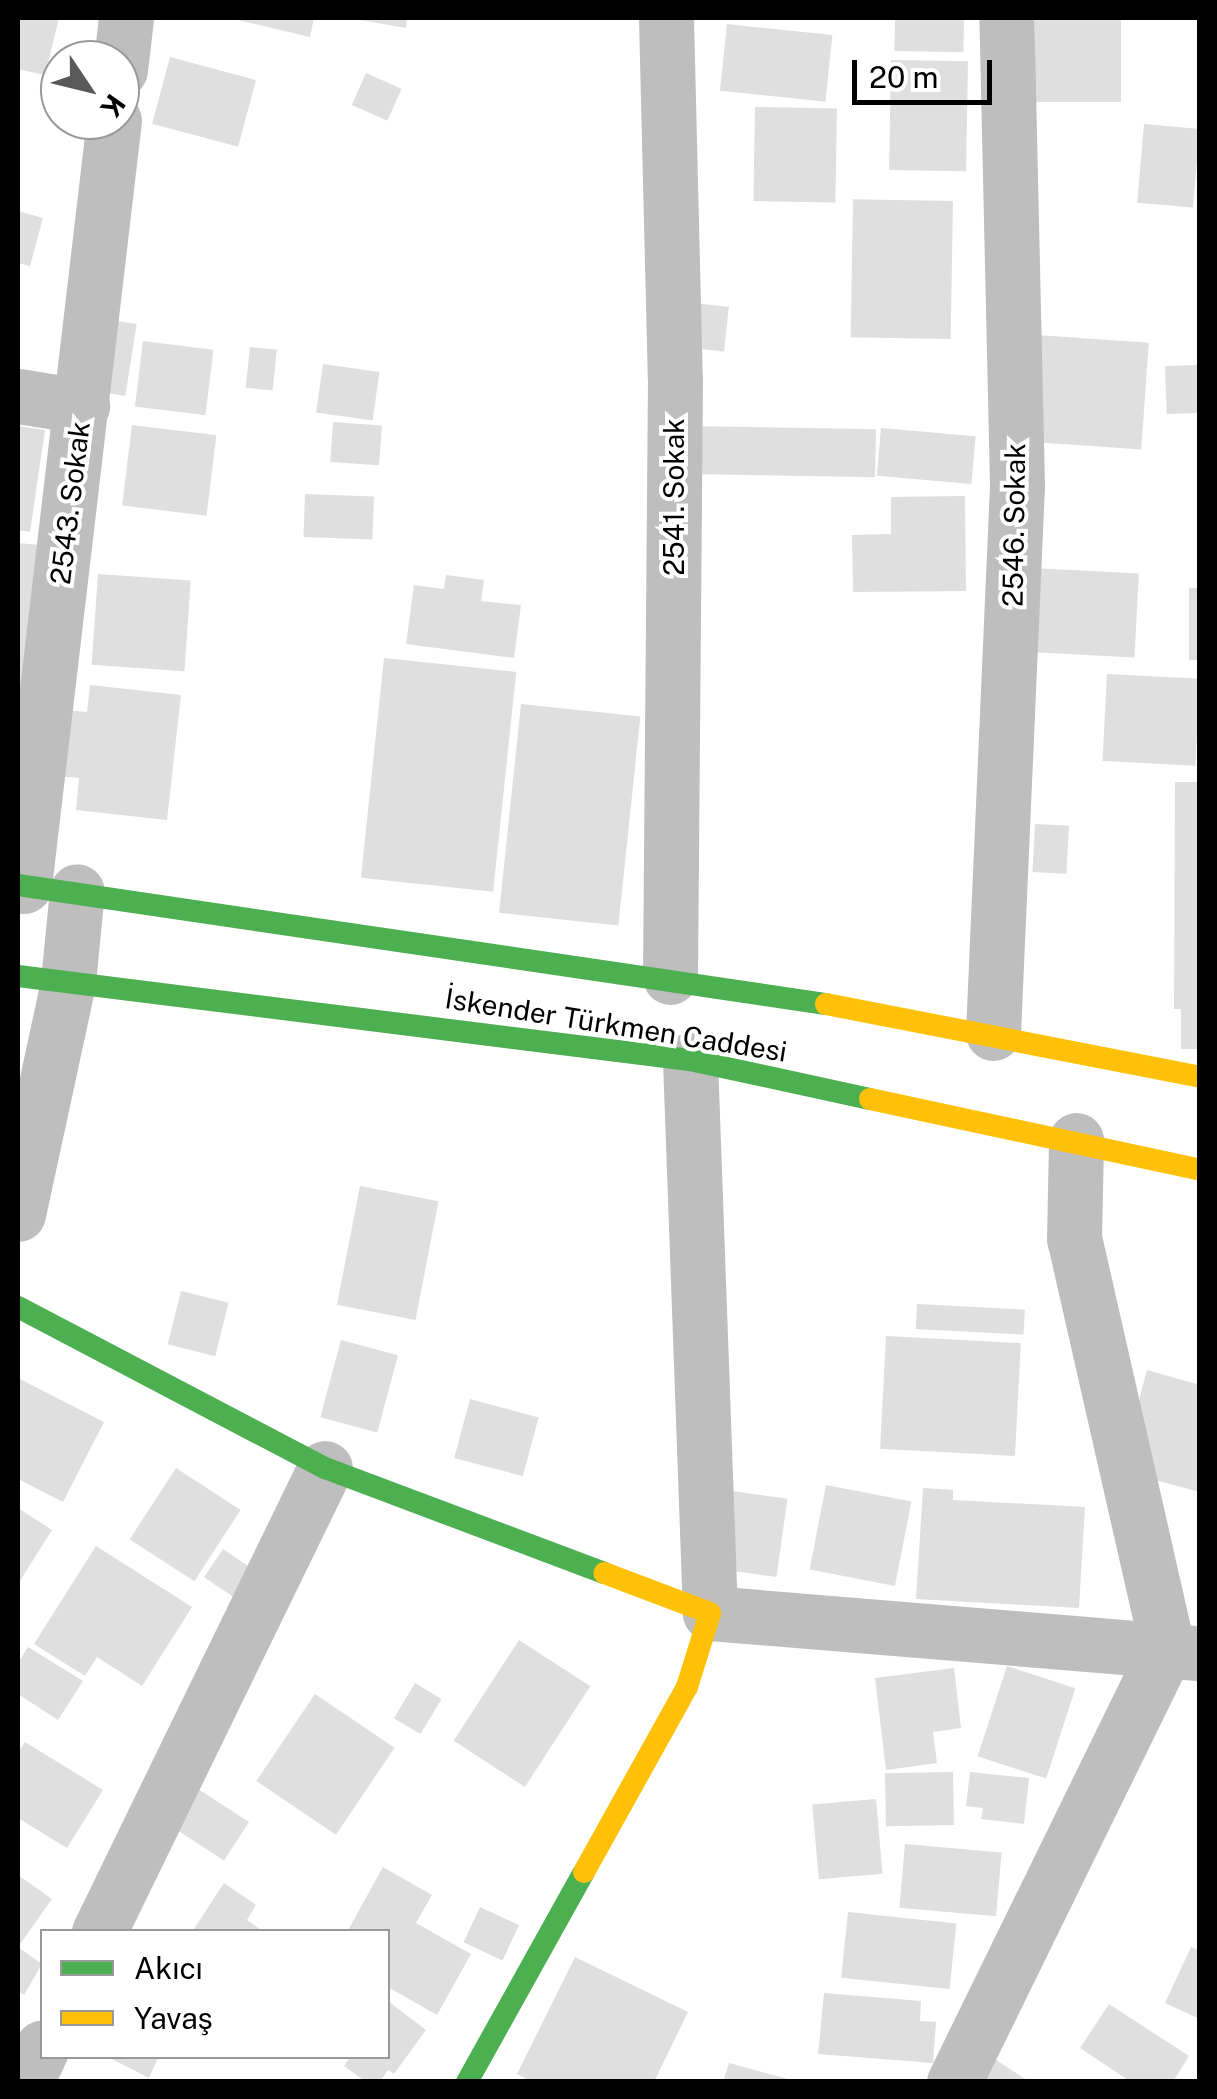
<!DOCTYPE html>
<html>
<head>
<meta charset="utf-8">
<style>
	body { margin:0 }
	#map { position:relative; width:1217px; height:2099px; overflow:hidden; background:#fff; font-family:"Public Sans",sans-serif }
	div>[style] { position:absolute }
	.building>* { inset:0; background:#dfdfdf; transform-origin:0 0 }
	.street>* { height:55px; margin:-27.5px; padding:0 27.5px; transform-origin:27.5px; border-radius:27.5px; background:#bebebe }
	.fast>* { height:22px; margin:-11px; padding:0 11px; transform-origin:11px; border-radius:11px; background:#4caf50 }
	.slow>* { height:22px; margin:-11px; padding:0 11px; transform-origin:11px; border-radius:11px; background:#ffc107 }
	span { translate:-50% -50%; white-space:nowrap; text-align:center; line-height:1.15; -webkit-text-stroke:8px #fff; paint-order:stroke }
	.street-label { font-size:28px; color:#000 }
	.frame { position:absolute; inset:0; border:20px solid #000; pointer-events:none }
	.legend { position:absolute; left:40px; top:1929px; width:350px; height:130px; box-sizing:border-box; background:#fff; border:2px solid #999; margin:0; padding:12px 18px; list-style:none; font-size:30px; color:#000 }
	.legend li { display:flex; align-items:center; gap:20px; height:50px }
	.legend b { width:50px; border:2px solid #999 }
	.north { position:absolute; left:40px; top:40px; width:100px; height:100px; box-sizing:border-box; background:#fff; border:2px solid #999; border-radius:50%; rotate:125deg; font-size:28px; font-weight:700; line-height:40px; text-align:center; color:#000 }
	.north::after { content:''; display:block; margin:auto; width:35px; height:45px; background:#595959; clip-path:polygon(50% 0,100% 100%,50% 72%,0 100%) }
	.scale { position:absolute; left:852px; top:60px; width:140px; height:45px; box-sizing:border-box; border:5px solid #000; border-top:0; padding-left:12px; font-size:30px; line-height:35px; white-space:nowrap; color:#000; -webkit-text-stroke:8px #fff; paint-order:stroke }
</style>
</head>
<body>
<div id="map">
	<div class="building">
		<div style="clip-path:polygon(18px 18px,59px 18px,45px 75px,18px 69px)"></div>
		<div style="clip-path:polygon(229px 18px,314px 18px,310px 37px)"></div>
		<div style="clip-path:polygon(349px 18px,407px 18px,406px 28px)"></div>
		<div style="left:1035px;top:18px;width:86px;height:84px"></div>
		<div style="left:895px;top:19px;width:69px;height:32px;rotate:1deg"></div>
		<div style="left:727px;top:24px;width:106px;height:67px;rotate:6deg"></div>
		<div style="left:170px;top:57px;width:89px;height:69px;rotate:15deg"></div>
		<div style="left:891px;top:60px;width:77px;height:110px;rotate:1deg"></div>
		<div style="left:366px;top:73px;width:39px;height:35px;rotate:24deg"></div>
		<div style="left:755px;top:107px;width:82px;height:94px;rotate:1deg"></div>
		<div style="left:1144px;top:124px;width:56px;height:79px;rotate:5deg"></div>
		<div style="left:953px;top:201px;width:138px;height:100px;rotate:91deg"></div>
		<div style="clip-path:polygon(18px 211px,43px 218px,30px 266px,18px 263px)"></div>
		<div style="left:693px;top:303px;width:36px;height:45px;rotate:6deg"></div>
		<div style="left:112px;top:320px;width:25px;height:73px;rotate:9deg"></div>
		<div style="left:1037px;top:335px;width:112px;height:107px;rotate:4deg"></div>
		<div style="left:143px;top:341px;width:71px;height:66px;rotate:7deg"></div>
		<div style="left:250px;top:347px;width:27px;height:41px;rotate:6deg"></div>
		<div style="left:323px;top:364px;width:57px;height:49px;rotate:8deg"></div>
		<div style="left:1197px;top:365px;width:48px;height:32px;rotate:88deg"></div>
		<div style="left:333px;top:422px;width:49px;height:40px;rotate:4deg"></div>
		<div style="left:132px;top:425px;width:85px;height:81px;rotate:7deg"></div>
		<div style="clip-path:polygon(18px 426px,45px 430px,30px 532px,18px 530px)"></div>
		<div style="left:691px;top:426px;width:185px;height:48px;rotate:1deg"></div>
		<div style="left:881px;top:428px;width:95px;height:48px;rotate:5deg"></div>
		<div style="left:305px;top:494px;width:69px;height:43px;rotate:2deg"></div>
		<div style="clip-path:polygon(965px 496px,966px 591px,853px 592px,852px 535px,891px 534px,891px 497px)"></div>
		<div style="clip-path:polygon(18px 543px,40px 545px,18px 720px)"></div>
		<div style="left:1033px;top:568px;width:106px;height:84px;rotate:3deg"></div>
		<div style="left:98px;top:574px;width:93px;height:91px;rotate:4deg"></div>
		<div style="clip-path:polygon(446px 575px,484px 580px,481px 601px,521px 605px,514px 658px,406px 644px,414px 585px,444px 589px)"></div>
		<div style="left:1189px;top:588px;width:11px;height:72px"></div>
		<div style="left:384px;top:658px;width:133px;height:221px;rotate:6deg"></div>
		<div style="left:1107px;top:674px;width:93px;height:87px;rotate:3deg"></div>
		<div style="clip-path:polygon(90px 685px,181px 695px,167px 820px,76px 810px,79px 778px,57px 776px,65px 710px,87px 712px)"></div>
		<div style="left:521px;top:704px;width:120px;height:210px;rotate:6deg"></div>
		<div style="clip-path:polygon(1175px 782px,1200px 782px,1200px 1049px,1181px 1049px,1181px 1009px,1174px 1009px)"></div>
		<div style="left:1035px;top:824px;width:34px;height:48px;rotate:3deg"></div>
		<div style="left:360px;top:1186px;width:80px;height:121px;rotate:11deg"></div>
		<div style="left:181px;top:1291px;width:49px;height:55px;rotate:14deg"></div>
		<div style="left:917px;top:1304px;width:108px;height:25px;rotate:3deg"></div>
		<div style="left:886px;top:1336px;width:135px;height:113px;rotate:3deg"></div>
		<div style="left:341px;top:1340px;width:59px;height:80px;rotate:15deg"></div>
		<div style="clip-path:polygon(1147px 1370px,1200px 1385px,1200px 1492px,1155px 1480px,1133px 1423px)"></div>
		<div style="clip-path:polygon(18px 1378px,104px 1422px,63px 1502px,18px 1479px)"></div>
		<div style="left:470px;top:1399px;width:71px;height:61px;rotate:15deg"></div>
		<div style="left:176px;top:1468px;width:77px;height:85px;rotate:33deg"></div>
		<div style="left:826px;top:1485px;width:87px;height:86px;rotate:11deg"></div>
		<div style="clip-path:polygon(923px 1488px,953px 1490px,953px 1500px,1085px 1507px,1079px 1608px,916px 1599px)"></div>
		<div style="left:732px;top:1491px;width:56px;height:79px;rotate:8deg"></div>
		<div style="clip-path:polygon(18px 1508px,52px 1530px,18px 1584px)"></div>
		<div style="clip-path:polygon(96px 1546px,192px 1607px,142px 1686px,97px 1657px,85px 1676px,34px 1644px)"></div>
		<div style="left:223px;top:1549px;width:36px;height:34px;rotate:34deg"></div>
		<div style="left:519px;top:1640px;width:85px;height:120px;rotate:33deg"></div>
		<div style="clip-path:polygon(28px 1647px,83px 1681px,58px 1720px,18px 1694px,18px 1663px)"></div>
		<div style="left:1007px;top:1666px;width:72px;height:95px;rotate:18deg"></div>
		<div style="clip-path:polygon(954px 1668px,961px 1728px,933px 1732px,937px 1763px,886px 1770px,875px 1678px)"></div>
		<div style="left:415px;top:1683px;width:31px;height:41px;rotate:31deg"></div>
		<div style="left:315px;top:1694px;width:96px;height:105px;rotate:34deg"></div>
		<div style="clip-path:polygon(25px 1742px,103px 1790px,67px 1848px,18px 1818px,18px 1753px)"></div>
		<div style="left:953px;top:1772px;width:53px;height:68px;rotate:89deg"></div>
		<div style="clip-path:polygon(970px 1772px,1029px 1778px,1024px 1824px,981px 1819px,983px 1808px,966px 1806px)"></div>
		<div style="left:192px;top:1785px;width:68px;height:46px;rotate:33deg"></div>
		<div style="left:876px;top:1799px;width:75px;height:64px;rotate:85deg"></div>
		<div style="left:905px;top:1844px;width:97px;height:64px;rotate:5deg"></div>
		<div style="clip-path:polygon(383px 1867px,432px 1895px,416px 1923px,471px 1954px,437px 2015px,388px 1987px,388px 1932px,347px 1932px)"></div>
		<div style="clip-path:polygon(18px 1875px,52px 1899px,18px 1947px,42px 1964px,24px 1995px,18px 1991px)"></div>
		<div style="clip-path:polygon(224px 1883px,256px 1905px,247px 1920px,264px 1932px,192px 1932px)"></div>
		<div style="left:480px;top:1907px;width:43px;height:39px;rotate:25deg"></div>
		<div style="left:848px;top:1912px;width:109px;height:66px;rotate:6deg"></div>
		<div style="clip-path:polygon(1191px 1947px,1200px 1951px,1200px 2019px,1165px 2003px)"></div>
		<div style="clip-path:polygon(575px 1957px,688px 2012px,654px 2082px,532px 2082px,517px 2074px)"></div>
		<div style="clip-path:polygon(824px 1993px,921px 2001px,920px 2021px,936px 2022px,933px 2063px,818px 2054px)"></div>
		<div style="clip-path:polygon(388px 2001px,426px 2030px,394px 2074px,388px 2070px,380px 2082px,366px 2082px,344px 2066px,351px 2056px,388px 2056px)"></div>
		<div style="clip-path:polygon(1109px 2004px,1189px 2056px,1173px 2082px,1131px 2082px,1080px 2048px)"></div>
		<div style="clip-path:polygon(106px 2056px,159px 2056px,149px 2078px)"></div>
		<div style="clip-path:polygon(993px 2058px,1030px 2082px,981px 2082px)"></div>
		<div style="clip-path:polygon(729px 2063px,792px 2080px,792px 2082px,723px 2082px)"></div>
	</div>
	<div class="street">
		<div style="left:666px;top:18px;width:361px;rotate:88.6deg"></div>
		<div style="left:675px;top:379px;width:598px;rotate:90.48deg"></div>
		<div style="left:120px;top:70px;width:52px;rotate:-83.4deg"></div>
		<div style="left:18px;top:396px;width:65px;rotate:8.9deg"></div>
		<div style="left:24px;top:886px;width:771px;rotate:-83.3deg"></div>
		<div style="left:993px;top:1033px;width:549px;rotate:-87.49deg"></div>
		<div style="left:1017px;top:485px;width:467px;rotate:-91.3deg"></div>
		<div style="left:690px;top:1060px;width:553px;rotate:87.93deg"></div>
		<div style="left:710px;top:1613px;width:492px;rotate:4.7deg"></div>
		<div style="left:18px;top:1214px;width:237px;rotate:-77.8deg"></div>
		<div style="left:68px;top:982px;width:91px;rotate:-84.4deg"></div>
		<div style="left:99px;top:1932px;width:516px;rotate:-64.03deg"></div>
		<div style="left:26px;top:2082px;width:38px;rotate:-65deg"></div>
		<div style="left:954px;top:2082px;width:484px;rotate:-63.9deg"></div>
		<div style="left:1167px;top:1647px;width:418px;rotate:-102.8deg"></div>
		<div style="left:1074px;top:1239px;width:99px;rotate:-88.8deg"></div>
	</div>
	<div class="fast">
		<div style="left:18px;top:885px;width:817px;rotate:8.38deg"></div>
		<div style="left:18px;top:976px;width:677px;rotate:7.13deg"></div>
		<div style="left:690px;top:1060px;width:184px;rotate:12.2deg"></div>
		<div style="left:18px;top:1307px;width:347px;rotate:27.7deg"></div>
		<div style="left:325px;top:1468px;width:298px;rotate:20.6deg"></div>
		<div style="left:467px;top:2082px;width:240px;rotate:-60.9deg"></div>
	</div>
	<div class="slow">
		<div style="left:826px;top:1004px;width:381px;rotate:11deg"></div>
		<div style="left:870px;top:1099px;width:338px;rotate:12.1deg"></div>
		<div style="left:584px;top:1872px;width:212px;rotate:-60.9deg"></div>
		<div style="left:687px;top:1687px;width:77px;rotate:-72.7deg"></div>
		<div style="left:710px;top:1613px;width:113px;rotate:-159.3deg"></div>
	</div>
	<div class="street-label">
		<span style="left:674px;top:497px;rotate:-90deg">2541. Sokak</span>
		<span style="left:70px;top:503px;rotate:-83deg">2543. Sokak</span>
		<span style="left:1014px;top:525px;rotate:-89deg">2546. Sokak</span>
		<span style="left:616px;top:1025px;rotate:9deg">İskender Türkmen Caddesi</span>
	</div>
	<div class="frame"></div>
	<ul class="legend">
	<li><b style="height:12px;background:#4caf50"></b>Akıcı</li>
	<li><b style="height:12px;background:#ffc107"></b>Yavaş</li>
	</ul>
	<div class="north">K</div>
	<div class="scale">20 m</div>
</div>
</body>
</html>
